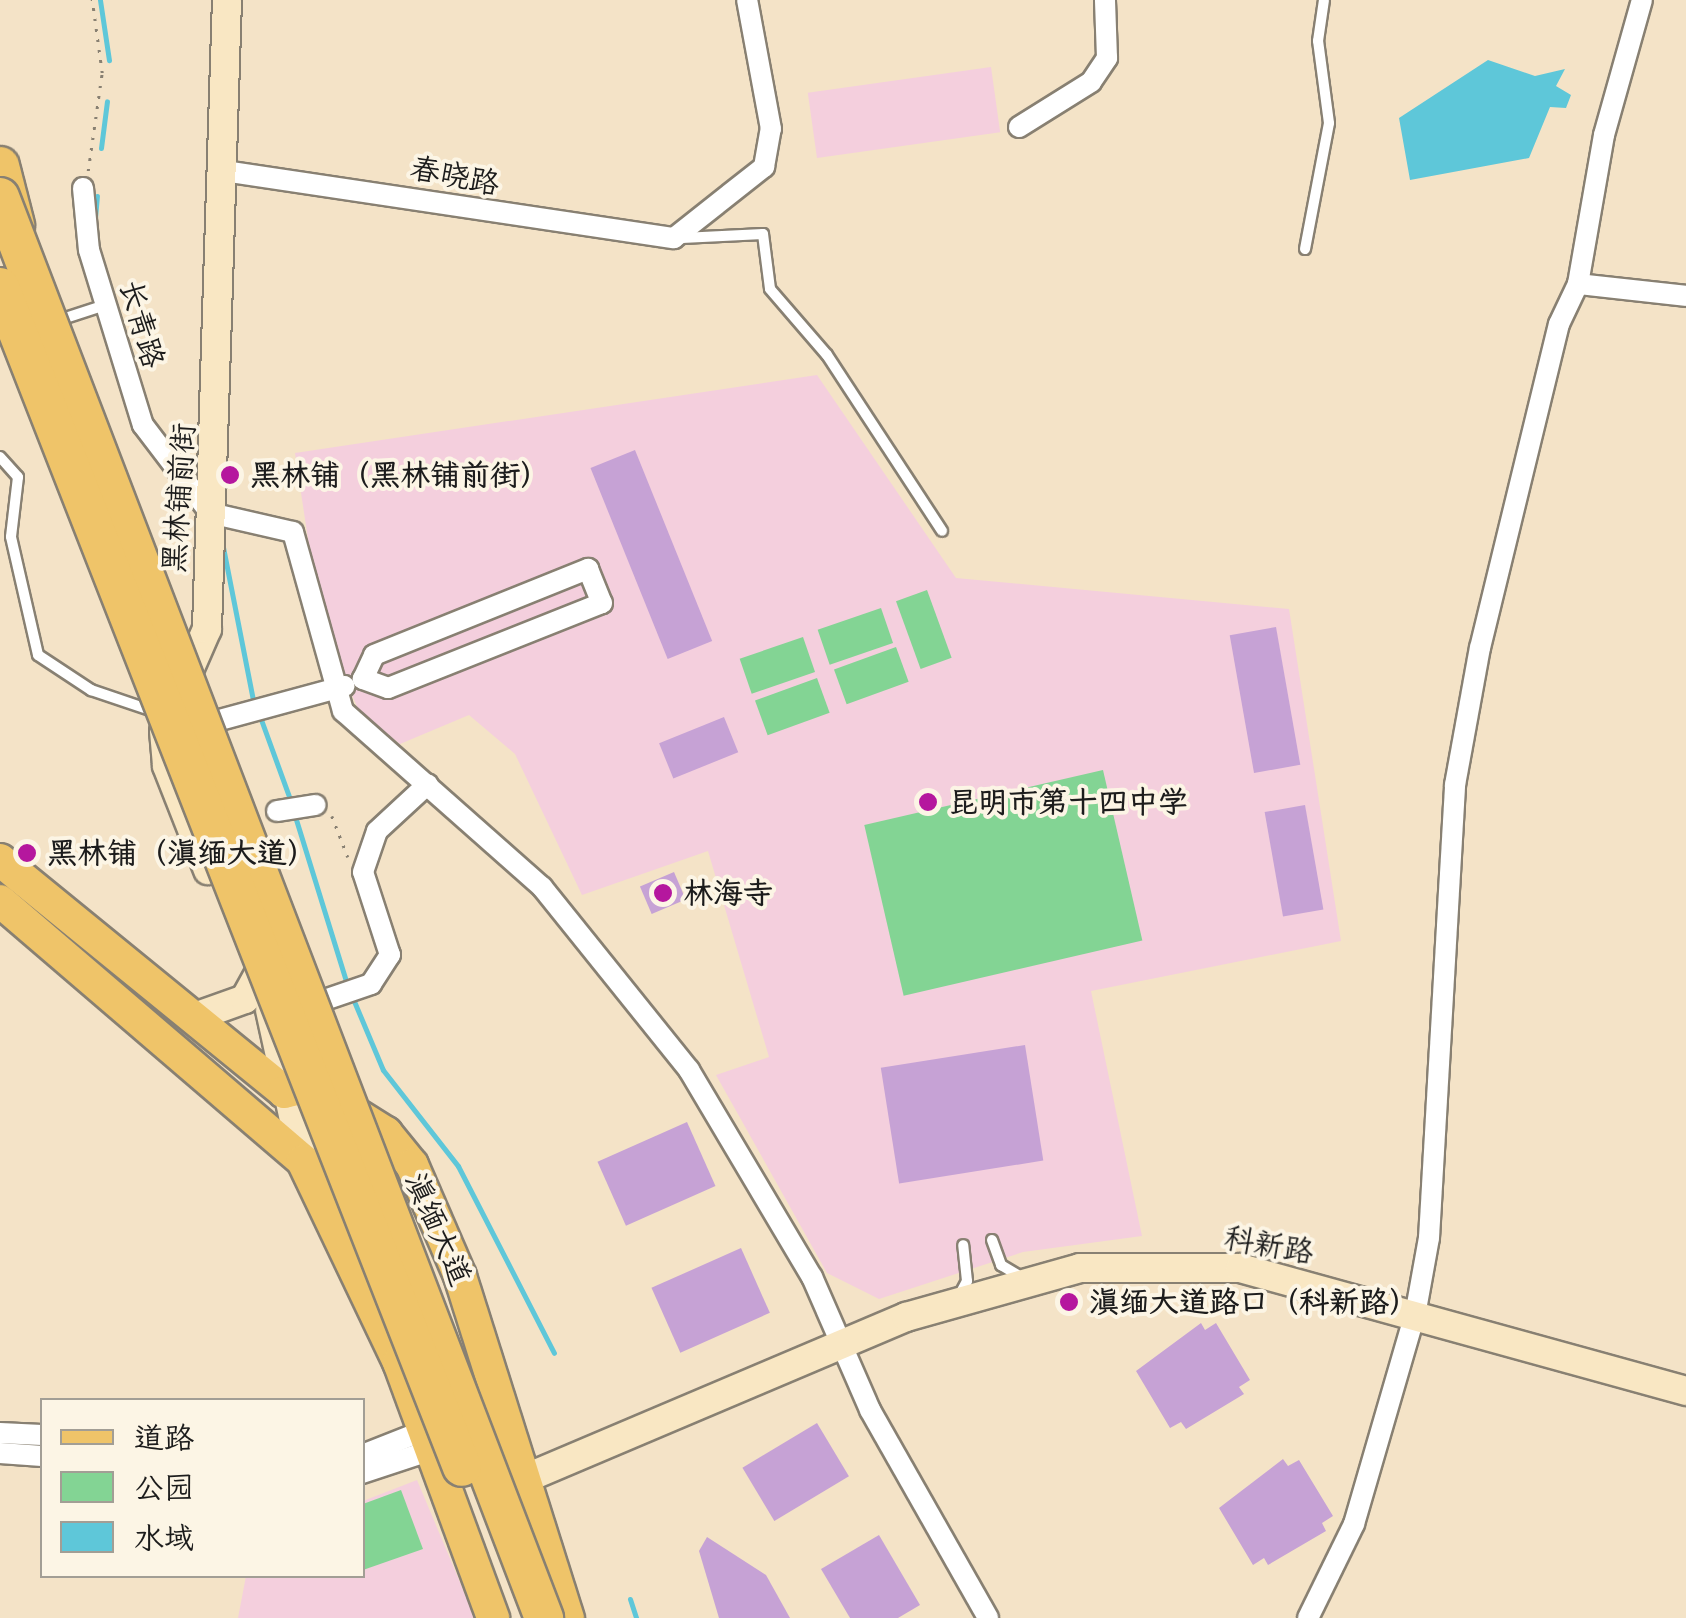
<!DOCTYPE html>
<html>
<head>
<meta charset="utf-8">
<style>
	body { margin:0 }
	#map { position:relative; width:1686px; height:1618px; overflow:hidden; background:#f4e3c7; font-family:"Shantell Sans","LXGW WenKai TC",sans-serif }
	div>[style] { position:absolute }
	.built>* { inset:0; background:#f4cfdd; transform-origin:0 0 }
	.green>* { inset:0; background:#83d494; transform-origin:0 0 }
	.water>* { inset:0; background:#5ec7d9 }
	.stream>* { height:5px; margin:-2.5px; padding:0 2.5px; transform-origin:2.5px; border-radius:2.5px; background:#5ec7d9 }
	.building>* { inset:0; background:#c6a2d5; transform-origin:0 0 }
	.path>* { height:2.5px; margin-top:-1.25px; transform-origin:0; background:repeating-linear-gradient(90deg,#888072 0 2.5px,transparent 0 10.5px) }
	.roads { filter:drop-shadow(2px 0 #888072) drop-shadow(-2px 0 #888072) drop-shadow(0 2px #888072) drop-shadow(0 -2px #888072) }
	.lane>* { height:10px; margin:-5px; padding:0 5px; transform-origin:5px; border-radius:5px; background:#fff }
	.street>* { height:20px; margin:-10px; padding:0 10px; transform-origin:10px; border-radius:10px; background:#fff }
	.secondary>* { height:28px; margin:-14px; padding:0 14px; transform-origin:14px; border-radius:14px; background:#f9e7c3 }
	.primary>* { height:32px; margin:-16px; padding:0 16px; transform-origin:16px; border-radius:16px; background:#efc469 }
	.highway>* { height:38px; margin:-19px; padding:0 19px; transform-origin:19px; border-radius:19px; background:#efc469 }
	.bridges { filter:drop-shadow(2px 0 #888072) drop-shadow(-2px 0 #888072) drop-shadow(0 2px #888072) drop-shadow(0 -2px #888072) }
	.highway-bridge>* { height:38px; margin:-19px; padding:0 19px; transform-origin:19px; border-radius:19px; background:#efc469 }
	.dots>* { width:28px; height:28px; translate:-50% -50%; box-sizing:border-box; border:5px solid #fcf5e5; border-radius:50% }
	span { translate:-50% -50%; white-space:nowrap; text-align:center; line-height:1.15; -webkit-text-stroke:8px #fcf5e5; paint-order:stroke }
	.street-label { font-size:30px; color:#1c1c1c }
	.poi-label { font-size:30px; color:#1c1c1c; font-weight:700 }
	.left { translate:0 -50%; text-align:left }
	.legend { position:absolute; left:40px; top:1398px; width:325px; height:180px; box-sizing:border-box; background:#fcf5e5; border:2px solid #a29e95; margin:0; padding:12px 18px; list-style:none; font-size:30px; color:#1c1c1c }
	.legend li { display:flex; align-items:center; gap:20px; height:50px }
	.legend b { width:50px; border:2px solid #a29e95 }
</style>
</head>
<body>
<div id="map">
	<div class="built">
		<div style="left:991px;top:67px;width:66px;height:185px;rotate:82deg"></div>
		<div style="clip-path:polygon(817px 375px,956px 578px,1289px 609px,1341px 941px,1091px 991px,1142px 1236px,1023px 1252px,879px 1299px,827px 1273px,716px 1075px,769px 1057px,708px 851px,582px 895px,515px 754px,469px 715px,400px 744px,359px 711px,321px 625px,295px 453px)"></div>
		<div style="clip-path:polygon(417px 1480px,475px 1618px,238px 1618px,246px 1576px,362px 1576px,363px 1501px)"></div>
	</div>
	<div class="green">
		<div style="left:927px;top:590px;width:72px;height:33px;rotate:70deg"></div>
		<div style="left:881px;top:608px;width:37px;height:67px;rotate:71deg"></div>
		<div style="left:803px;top:637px;width:37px;height:67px;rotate:71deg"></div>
		<div style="left:896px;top:647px;width:37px;height:66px;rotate:70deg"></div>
		<div style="left:817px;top:678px;width:37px;height:66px;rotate:70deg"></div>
		<div style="left:1103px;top:770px;width:175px;height:245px;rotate:77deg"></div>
		<div style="clip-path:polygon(401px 1490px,423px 1549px,363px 1570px,363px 1504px)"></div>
	</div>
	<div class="water">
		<div style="clip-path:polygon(1488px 60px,1535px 76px,1565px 69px,1556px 86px,1571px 95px,1566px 108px,1550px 107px,1529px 158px,1410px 180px,1399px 118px)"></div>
	</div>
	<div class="stream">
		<div style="left:100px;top:0;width:61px;rotate:81.5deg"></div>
		<div style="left:101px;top:148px;width:47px;rotate:-82.7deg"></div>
		<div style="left:95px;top:218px;width:22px;rotate:-85deg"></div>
		<div style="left:111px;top:291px;width:73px;rotate:72.6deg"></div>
		<div style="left:222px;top:542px;width:166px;rotate:78.9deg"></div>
		<div style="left:259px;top:714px;width:94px;rotate:70deg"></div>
		<div style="left:294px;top:813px;width:179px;rotate:72.8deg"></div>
		<div style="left:351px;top:994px;width:82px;rotate:67.2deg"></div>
		<div style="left:383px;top:1070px;width:122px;rotate:52deg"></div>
		<div style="left:458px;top:1166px;width:210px;rotate:62.8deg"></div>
		<div style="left:630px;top:1599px;width:20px;rotate:72deg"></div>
	</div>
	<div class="building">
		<div style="left:635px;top:450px;width:206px;height:48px;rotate:68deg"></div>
		<div style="left:1276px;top:627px;width:140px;height:47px;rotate:80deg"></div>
		<div style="left:724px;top:717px;width:38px;height:70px;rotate:68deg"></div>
		<div style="left:1305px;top:805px;width:106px;height:41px;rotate:80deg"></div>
		<div style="left:674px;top:872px;width:30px;height:37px;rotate:67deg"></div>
		<div style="left:1025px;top:1045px;width:117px;height:146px;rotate:81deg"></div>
		<div style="left:687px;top:1122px;width:70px;height:98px;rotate:66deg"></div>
		<div style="left:741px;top:1248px;width:71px;height:98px;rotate:66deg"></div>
		<div style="clip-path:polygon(1201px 1323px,1205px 1330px,1216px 1323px,1250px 1380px,1239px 1387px,1244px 1394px,1186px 1429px,1181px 1422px,1170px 1428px,1136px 1371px)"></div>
		<div style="left:817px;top:1423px;width:62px;height:87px;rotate:59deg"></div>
		<div style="clip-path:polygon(1283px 1459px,1288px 1466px,1299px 1460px,1333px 1516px,1322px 1523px,1326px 1531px,1268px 1565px,1264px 1558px,1253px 1565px,1219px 1508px)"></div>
		<div style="clip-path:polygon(879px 1535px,920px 1605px,898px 1618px,850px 1618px,821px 1569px)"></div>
		<div style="clip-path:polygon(707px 1537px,766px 1575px,790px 1618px,719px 1618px,699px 1551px)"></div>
	</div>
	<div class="path">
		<div style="left:88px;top:171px;width:99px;rotate:-81.9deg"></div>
		<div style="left:102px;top:73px;width:74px;rotate:-97.8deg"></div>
		<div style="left:332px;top:816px;width:44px;rotate:68.7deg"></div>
	</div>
	<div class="roads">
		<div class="lane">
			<div style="left:682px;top:238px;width:81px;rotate:-2.8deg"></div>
			<div style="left:763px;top:234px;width:55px;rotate:82.7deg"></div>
			<div style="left:770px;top:289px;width:87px;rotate:49.2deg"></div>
			<div style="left:827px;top:355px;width:210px;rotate:56.8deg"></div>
			<div style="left:1305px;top:249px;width:128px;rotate:-79.2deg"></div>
			<div style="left:1329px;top:123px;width:83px;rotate:-97.6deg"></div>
			<div style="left:1318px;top:41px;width:41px;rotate:-81.7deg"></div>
			<div style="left:53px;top:322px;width:55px;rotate:-18.1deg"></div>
			<div style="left:0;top:457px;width:27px;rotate:48deg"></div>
			<div style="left:18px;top:477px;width:60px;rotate:96.7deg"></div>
			<div style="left:11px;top:537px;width:121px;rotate:77.1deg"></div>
			<div style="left:38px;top:655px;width:64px;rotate:33.4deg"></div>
			<div style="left:91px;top:690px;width:69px;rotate:18.7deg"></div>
			<div style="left:992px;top:1240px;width:27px;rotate:70deg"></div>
			<div style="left:1001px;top:1265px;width:26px;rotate:31deg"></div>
			<div style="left:959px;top:1296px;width:17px;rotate:-62deg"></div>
			<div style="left:967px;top:1281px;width:36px;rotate:-96deg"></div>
		</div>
		<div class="street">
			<div style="left:1019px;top:127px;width:85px;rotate:-32deg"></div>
			<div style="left:1091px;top:82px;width:29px;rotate:-56deg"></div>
			<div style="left:1107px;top:58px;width:58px;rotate:-92deg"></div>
			<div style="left:224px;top:171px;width:455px;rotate:8.5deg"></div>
			<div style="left:674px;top:238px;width:115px;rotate:-38.3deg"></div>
			<div style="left:764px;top:167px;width:39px;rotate:-80deg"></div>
			<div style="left:771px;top:129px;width:131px;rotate:-100.5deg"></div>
			<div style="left:83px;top:188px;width:62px;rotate:84.5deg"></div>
			<div style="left:89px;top:250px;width:183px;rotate:72.9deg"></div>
			<div style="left:143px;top:425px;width:111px;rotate:52.7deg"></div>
			<div style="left:210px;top:513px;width:85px;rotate:12.9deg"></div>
			<div style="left:293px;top:532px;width:186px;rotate:74.4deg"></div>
			<div style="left:343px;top:711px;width:266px;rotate:41.5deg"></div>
			<div style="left:542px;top:887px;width:235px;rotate:51.2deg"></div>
			<div style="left:689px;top:1070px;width:241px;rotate:59.3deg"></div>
			<div style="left:812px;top:1277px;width:145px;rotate:66.4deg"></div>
			<div style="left:870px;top:1410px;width:239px;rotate:60.4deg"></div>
			<div style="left:1578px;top:284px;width:109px;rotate:6.3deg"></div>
			<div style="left:588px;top:569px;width:37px;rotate:68deg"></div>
			<div style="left:602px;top:603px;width:230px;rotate:158.3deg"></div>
			<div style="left:388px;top:688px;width:27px;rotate:-160deg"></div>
			<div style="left:363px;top:679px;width:26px;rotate:-65deg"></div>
			<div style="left:374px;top:655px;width:231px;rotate:-21.9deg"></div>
			<div style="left:194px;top:727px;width:156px;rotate:-15.2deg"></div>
			<div style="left:277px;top:811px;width:39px;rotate:-9deg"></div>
			<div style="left:304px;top:1007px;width:71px;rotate:-18.9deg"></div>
			<div style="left:371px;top:984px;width:35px;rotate:-57deg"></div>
			<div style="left:390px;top:955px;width:87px;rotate:-108deg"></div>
			<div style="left:363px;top:872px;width:43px;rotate:-71.1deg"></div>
			<div style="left:377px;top:831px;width:69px;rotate:-42.7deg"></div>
			<div style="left:0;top:1433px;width:42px;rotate:2.7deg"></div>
			<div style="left:0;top:1453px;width:42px;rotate:4.1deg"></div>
			<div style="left:362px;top:1455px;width:62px;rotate:-21.6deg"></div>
			<div style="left:362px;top:1473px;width:67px;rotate:-18.2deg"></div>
			<div style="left:1308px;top:1618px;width:105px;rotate:-63.9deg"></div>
			<div style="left:1354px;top:1524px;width:223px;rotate:-73.8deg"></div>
			<div style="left:1416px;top:1310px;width:73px;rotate:-79.8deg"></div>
			<div style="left:1429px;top:1238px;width:454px;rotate:-86.7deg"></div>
			<div style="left:1455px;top:785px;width:139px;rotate:-79.7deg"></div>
			<div style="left:1480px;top:648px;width:333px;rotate:-76.3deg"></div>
			<div style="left:1559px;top:324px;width:44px;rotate:-64.6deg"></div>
			<div style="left:1578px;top:284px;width:151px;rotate:-80.1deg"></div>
			<div style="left:1604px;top:135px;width:140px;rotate:-74.3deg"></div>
		</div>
		<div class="secondary">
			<div style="left:180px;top:691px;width:68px;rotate:-66.5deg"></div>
			<div style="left:207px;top:629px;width:629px;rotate:-88.18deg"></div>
			<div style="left:164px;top:731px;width:35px;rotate:85deg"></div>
			<div style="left:167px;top:766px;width:112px;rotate:68.5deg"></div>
			<div style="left:270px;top:1010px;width:155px;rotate:77.7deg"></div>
			<div style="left:192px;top:1018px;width:56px;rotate:-19.7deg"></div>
			<div style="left:245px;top:999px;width:33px;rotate:-61deg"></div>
			<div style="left:529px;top:1477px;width:410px;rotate:-23deg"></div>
			<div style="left:906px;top:1317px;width:181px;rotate:-15.7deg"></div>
			<div style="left:1080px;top:1268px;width:160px"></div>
			<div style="left:1240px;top:1268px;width:463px;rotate:15.4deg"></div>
		</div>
		<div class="primary">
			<div style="left:0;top:860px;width:367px;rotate:39.2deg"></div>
			<div style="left:284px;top:1092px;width:28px;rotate:-13deg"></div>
			<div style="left:311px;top:1086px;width:89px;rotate:32.1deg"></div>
			<div style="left:386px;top:1133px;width:41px;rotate:50.9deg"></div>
			<div style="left:412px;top:1165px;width:121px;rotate:66.6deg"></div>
			<div style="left:460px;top:1276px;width:359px;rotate:72.5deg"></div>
			<div style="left:0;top:901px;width:399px;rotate:40.6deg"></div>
			<div style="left:303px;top:1161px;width:223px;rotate:64.5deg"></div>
			<div style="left:399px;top:1362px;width:273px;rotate:69.8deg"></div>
		</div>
		<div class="highway">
			<div style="left:0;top:166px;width:61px;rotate:75.7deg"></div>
		</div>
	</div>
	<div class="bridges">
		<div class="highway-bridge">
			<div style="left:0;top:197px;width:1522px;rotate:69.05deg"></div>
			<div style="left:0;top:287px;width:1267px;rotate:68.62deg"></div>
		</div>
	</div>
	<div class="dots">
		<div style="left:230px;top:475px;background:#b5179e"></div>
		<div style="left:928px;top:802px;background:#b5179e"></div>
		<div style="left:27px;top:853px;background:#b5179e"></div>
		<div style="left:663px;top:893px;background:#b5179e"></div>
		<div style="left:1069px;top:1302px;background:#b5179e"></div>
	</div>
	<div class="street-label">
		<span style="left:455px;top:176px;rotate:11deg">春晓路</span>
		<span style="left:142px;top:324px;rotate:74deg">长青路</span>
		<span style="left:179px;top:498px;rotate:-86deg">黑林铺前街</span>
		<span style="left:438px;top:1229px;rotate:66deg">滇缅大道</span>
		<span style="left:1269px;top:1245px;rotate:10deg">科新路</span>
	</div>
	<div class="poi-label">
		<span class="left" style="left:250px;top:475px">黑林铺（黑林铺前街）</span>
		<span class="left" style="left:948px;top:802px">昆明市第十四中学</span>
		<span class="left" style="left:47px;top:853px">黑林铺（滇缅大道）</span>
		<span class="left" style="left:683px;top:893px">林海寺</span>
		<span class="left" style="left:1089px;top:1302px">滇缅大道路口（科新路）</span>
	</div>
	<ul class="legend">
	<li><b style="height:12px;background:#efc469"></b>道路</li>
	<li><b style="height:28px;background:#83d494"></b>公园</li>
	<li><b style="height:28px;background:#5ec7d9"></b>水域</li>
	</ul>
</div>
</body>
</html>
